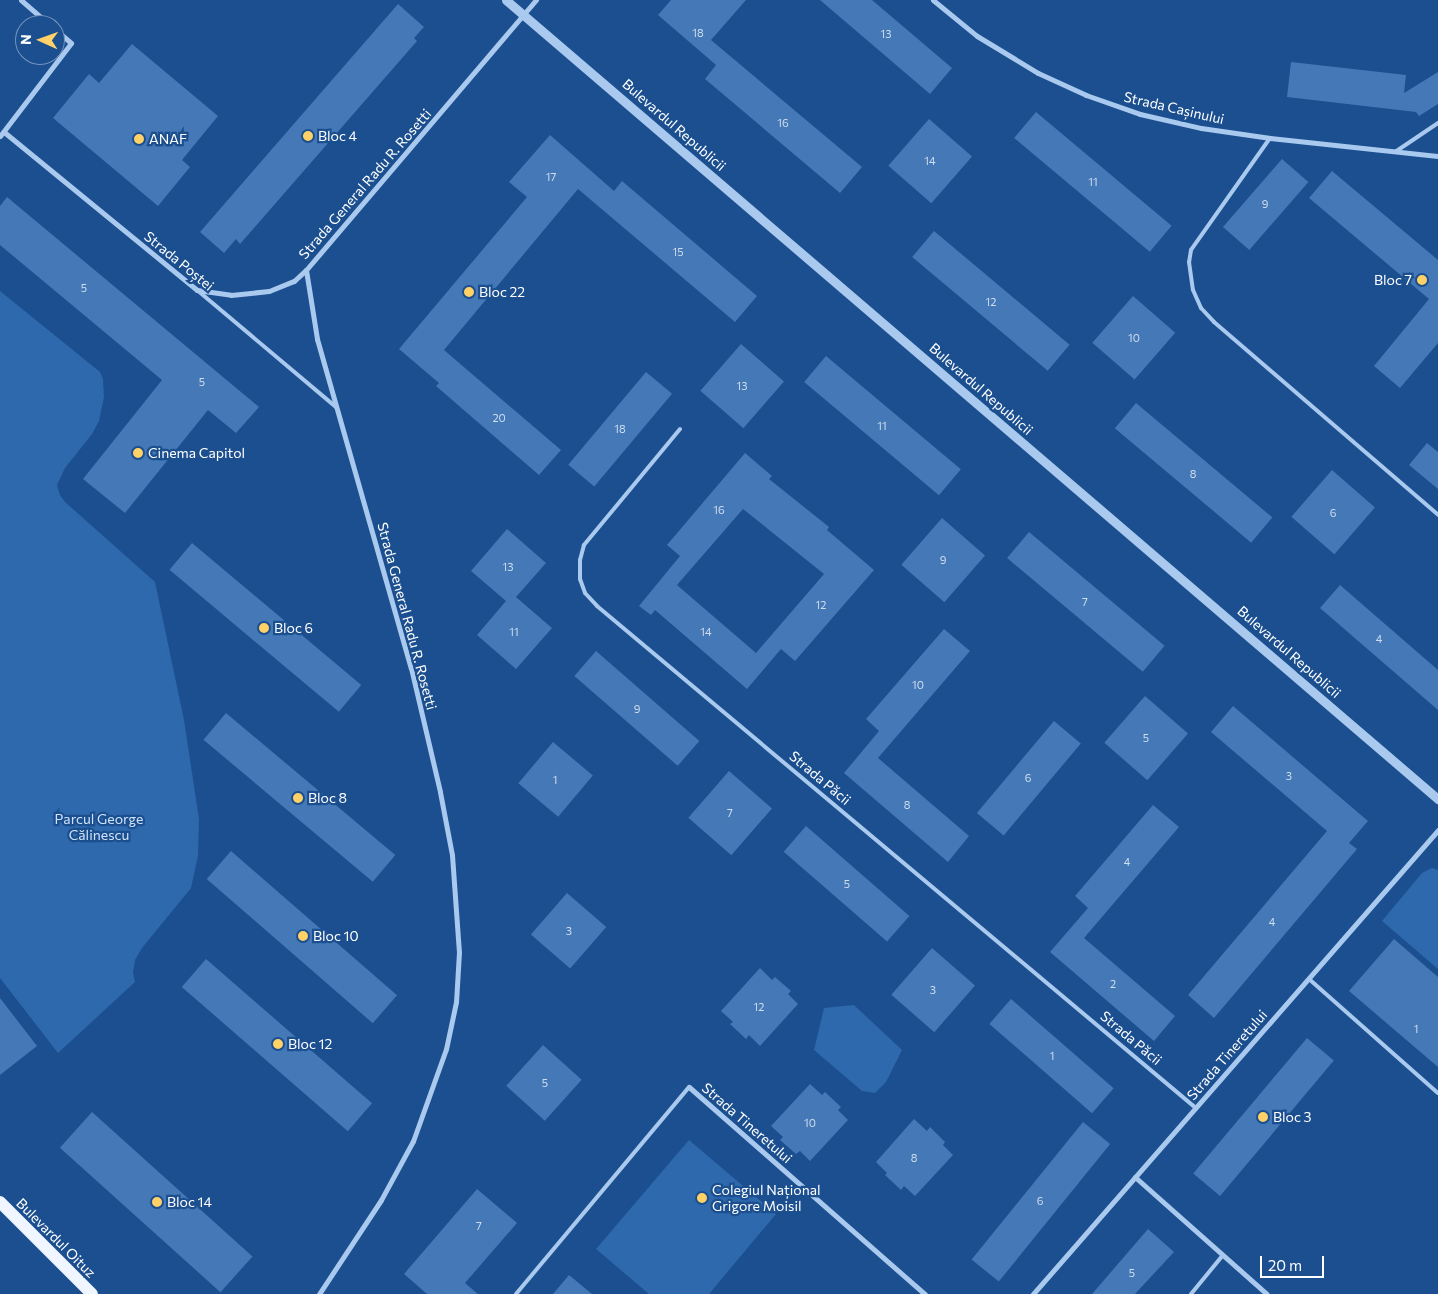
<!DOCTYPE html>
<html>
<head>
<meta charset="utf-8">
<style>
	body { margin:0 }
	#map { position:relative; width:1438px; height:1294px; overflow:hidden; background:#1b4f8f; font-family:Commissioner,sans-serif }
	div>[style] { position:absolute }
	.green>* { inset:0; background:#2e69ad }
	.building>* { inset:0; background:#4478b7; transform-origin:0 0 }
	.service>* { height:4px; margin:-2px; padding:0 2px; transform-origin:2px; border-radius:2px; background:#a9c9ee }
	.minor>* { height:5px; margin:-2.5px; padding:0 2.5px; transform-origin:2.5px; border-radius:2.5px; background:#a9c9ee }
	.tertiary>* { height:9px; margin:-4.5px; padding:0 4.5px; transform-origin:4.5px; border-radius:4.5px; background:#a9c9ee }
	.primary>* { height:12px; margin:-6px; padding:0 6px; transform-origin:6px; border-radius:6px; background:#f0f6ff }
	.dots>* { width:14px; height:14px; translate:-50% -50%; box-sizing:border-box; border:2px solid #1b4f8f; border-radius:50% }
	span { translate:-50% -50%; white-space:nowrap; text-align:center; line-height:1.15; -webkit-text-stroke:4.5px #1b4f8f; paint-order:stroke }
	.number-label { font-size:11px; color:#d0dded }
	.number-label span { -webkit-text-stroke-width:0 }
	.street-label { font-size:14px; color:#fff }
	.poi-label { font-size:14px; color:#fff }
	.left { translate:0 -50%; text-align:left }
	.right { translate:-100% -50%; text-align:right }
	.park-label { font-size:14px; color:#cfe3fa }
	.north { position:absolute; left:15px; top:15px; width:50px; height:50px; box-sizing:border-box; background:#1b4f8f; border:1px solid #7695bc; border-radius:50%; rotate:272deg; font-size:14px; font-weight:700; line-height:20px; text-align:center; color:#fff }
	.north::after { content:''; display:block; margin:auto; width:18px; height:22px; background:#ffd166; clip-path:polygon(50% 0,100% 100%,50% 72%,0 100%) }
	.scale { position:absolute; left:1260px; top:1256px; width:64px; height:22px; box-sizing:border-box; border:2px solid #fff; border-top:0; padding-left:6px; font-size:15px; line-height:18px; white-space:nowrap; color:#fff; -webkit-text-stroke:4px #1b4f8f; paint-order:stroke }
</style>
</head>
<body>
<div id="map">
	<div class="green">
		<div style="clip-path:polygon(0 291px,100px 372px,103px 379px,104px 397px,99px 421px,92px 434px,65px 468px,57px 485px,60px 495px,65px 502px,155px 582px,184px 720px,199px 819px,198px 856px,191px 888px,142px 948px,135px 960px,133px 973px,135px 982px,58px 1053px,0 978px)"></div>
		<div style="clip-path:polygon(1432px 868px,1438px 870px,1438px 969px,1382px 921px,1422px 873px)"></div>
		<div style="clip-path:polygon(854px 1005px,902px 1050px,886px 1082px,875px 1093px,862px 1091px,814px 1050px,824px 1008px)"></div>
		<div style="clip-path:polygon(689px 1140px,776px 1214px,709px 1294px,649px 1294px,596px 1249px)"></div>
	</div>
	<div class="building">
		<div style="clip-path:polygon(671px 0,746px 0,711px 40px,862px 167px,840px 193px,705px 79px,716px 65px,658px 15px)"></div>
		<div style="clip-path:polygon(820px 0,872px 0,952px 68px,930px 94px)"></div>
		<div style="clip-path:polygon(398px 4px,424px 27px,414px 38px,417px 41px,240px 244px,236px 239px,224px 253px,200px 232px)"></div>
		<div style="clip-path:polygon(132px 44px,218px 116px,182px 160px,190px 167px,158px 206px,53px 118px,89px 74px,99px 83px)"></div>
		<div style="clip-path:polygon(1291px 62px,1406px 75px,1404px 93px,1438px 72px,1438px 104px,1419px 116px,1416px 112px,1287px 97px)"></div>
		<div style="left:1036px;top:112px;width:177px;height:34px;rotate:40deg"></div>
		<div style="left:929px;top:119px;width:57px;height:62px;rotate:41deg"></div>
		<div style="clip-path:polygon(550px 135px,614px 191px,622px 181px,757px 296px,735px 322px,578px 189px,444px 350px,561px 450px,539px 475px,436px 386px,439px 383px,399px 349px,527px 197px,509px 182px)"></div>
		<div style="left:1282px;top:159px;width:35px;height:90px;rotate:41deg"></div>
		<div style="clip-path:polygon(1332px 171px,1438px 260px,1438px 343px,1400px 388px,1374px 366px,1429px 299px,1309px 198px)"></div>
		<div style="clip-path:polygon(7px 197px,259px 407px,236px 433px,208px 410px,125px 513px,83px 479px,162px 380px,0 245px,0 206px)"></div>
		<div style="left:934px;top:231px;width:177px;height:34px;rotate:40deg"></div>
		<div style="left:1133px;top:296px;width:56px;height:62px;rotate:41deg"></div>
		<div style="left:741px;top:344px;width:57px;height:62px;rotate:41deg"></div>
		<div style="left:826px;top:356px;width:176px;height:34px;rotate:40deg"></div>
		<div style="left:646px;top:372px;width:34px;height:121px;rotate:40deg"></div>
		<div style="left:1136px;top:403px;width:178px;height:33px;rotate:40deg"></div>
		<div style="clip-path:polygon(1427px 443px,1438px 452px,1438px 489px,1409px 465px)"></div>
		<div style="clip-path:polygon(evenodd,745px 453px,772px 476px,769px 479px,829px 527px,827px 530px,874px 570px,795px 661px,781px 649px,747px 689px,655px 610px,651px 615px,639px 606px,680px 556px,667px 545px,745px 453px,743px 509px,824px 574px,756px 653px,677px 585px,743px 509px)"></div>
		<div style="left:1332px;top:470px;width:57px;height:62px;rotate:41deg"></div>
		<div style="left:942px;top:518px;width:57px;height:62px;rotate:41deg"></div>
		<div style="clip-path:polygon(507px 529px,546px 563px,516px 597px,552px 628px,516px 669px,477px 635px,506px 601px,471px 571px)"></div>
		<div style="left:1029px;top:532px;width:177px;height:34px;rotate:40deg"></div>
		<div style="left:192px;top:543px;width:221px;height:35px;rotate:40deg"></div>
		<div style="clip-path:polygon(1340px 585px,1438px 670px,1438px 710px,1320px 608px)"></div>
		<div style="clip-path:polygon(944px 629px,970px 651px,878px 758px,969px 836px,948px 862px,844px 773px,879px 731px,866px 719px)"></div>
		<div style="left:596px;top:651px;width:137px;height:33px;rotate:41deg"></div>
		<div style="left:1145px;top:696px;width:57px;height:62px;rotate:41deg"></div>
		<div style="clip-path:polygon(1233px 706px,1368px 821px,1349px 843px,1357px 849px,1214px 1018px,1188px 995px,1327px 831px,1211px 732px)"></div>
		<div style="left:226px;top:713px;width:221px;height:35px;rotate:40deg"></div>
		<div style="left:1054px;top:721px;width:35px;height:120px;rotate:40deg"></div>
		<div style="left:553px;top:742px;width:52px;height:54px;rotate:40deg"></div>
		<div style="left:729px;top:771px;width:57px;height:62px;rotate:41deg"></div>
		<div style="clip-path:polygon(1153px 805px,1179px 827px,1084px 938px,1175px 1016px,1154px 1041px,1050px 952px,1088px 908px,1075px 896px)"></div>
		<div style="left:806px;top:826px;width:137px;height:34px;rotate:41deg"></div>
		<div style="left:231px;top:851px;width:220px;height:37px;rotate:41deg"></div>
		<div style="left:567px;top:893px;width:52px;height:55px;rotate:41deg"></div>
		<div style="clip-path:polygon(1394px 939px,1438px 977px,1438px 1067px,1349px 991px)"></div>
		<div style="left:932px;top:948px;width:57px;height:62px;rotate:41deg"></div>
		<div style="left:206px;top:959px;width:220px;height:37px;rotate:41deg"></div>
		<div style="clip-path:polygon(760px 968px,772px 980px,775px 977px,791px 991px,788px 994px,798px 1004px,760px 1046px,749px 1035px,746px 1039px,730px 1024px,733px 1022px,721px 1011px)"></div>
		<div style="clip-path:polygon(0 998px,37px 1046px,0 1075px)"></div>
		<div style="left:1011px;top:999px;width:136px;height:33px;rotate:41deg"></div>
		<div style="left:1307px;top:1038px;width:35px;height:177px;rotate:40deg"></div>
		<div style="left:543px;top:1045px;width:52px;height:55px;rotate:42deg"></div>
		<div style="clip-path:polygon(810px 1084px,822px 1095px,825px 1092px,841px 1107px,838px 1110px,848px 1120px,810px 1161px,800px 1151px,796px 1154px,780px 1140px,783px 1137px,771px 1126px)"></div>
		<div style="left:92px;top:1112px;width:216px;height:48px;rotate:42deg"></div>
		<div style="clip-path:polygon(914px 1119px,927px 1131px,930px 1127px,945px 1142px,943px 1145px,953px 1155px,915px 1196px,904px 1186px,901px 1190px,885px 1175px,887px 1173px,876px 1162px)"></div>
		<div style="left:1083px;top:1122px;width:35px;height:177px;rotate:39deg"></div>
		<div style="clip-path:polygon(477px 1189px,517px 1223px,465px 1283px,478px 1294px,427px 1294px,404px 1274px)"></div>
		<div style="clip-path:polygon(1148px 1229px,1174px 1252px,1135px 1294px,1092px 1294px)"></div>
		<div style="clip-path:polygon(569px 1275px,592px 1294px,553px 1294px)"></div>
	</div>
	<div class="service">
		<div style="left:1270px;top:138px;width:137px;rotate:125.2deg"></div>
		<div style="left:1191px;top:250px;width:12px;rotate:99deg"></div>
		<div style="left:1189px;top:262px;width:28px;rotate:82deg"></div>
		<div style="left:1193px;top:290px;width:20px;rotate:66deg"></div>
		<div style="left:1201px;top:308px;width:19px;rotate:47deg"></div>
		<div style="left:1214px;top:322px;width:296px;rotate:40.7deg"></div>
		<div style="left:1395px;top:152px;width:52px;rotate:-34deg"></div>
		<div style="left:197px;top:290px;width:183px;rotate:40.1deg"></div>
		<div style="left:680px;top:429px;width:151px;rotate:129.6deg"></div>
		<div style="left:584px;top:545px;width:16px;rotate:105deg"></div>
		<div style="left:580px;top:560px;width:19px;rotate:90deg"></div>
		<div style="left:580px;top:579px;width:15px;rotate:70deg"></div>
		<div style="left:585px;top:593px;width:18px;rotate:47deg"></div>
		<div style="left:597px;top:606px;width:782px;rotate:39.97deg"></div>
		<div style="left:1309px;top:979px;width:172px;rotate:41.5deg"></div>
		<div style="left:516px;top:1294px;width:270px;rotate:-50.1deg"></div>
		<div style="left:1191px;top:1294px;width:50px;rotate:-50.6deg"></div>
	</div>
	<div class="minor">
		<div style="left:21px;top:0;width:38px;rotate:41deg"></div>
		<div style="left:933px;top:0;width:57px;rotate:39.3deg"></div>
		<div style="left:977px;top:36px;width:71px;rotate:31.2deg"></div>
		<div style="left:1038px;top:73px;width:53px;rotate:24.6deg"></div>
		<div style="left:1086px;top:95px;width:57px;rotate:19.4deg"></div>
		<div style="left:1140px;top:114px;width:63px;rotate:12.9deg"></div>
		<div style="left:1201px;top:128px;width:70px;rotate:8.2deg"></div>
		<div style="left:1270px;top:138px;width:169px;rotate:6.1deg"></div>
		<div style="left:4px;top:132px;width:249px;rotate:39.3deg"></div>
		<div style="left:197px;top:290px;width:34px;rotate:8deg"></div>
		<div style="left:231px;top:295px;width:38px;rotate:-6deg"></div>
		<div style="left:269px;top:291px;width:27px;rotate:-22deg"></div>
		<div style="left:294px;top:281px;width:16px;rotate:-43deg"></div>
		<div style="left:306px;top:270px;width:355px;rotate:-49.6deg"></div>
		<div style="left:0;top:136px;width:117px;rotate:-52.6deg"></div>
		<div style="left:71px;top:43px;width:21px;rotate:-139deg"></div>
		<div style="left:306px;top:270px;width:70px;rotate:80.9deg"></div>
		<div style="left:317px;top:339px;width:342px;rotate:74.1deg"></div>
		<div style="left:411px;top:668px;width:127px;rotate:76.8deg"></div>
		<div style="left:440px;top:792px;width:64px;rotate:79.2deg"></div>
		<div style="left:452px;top:855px;width:97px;rotate:85.9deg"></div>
		<div style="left:459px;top:952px;width:50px;rotate:93.4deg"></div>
		<div style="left:456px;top:1002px;width:48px;rotate:102deg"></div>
		<div style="left:446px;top:1049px;width:98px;rotate:109.7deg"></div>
		<div style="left:413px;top:1141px;width:67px;rotate:118.5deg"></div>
		<div style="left:381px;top:1200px;width:113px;rotate:123.4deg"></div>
		<div style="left:689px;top:1087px;width:314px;rotate:41.3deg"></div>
		<div style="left:1135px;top:1177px;width:176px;rotate:41.6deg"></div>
		<div style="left:1033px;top:1294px;width:616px;rotate:-48.88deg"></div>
	</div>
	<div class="tertiary">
		<div style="left:506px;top:0;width:1228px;rotate:40.61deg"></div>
	</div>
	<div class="primary">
		<div style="left:0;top:1202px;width:130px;rotate:45deg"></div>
	</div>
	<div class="dots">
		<div style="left:308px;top:136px;background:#ffd166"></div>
		<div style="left:139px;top:139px;background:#ffd166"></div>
		<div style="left:1422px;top:280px;background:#ffd166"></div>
		<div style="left:469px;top:292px;background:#ffd166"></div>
		<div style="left:138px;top:453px;background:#ffd166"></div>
		<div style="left:264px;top:628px;background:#ffd166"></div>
		<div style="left:298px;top:798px;background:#ffd166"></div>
		<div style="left:303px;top:936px;background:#ffd166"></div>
		<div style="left:278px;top:1044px;background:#ffd166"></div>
		<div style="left:1263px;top:1117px;background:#ffd166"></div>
		<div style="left:702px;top:1198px;background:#ffd166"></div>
		<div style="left:157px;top:1202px;background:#ffd166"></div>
	</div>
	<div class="number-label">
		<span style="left:698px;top:33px">18</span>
		<span style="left:886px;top:34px">13</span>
		<span style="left:783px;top:123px">16</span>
		<span style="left:930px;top:161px">14</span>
		<span style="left:551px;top:177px">17</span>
		<span style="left:1093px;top:182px">11</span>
		<span style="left:1265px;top:204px">9</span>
		<span style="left:678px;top:252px">15</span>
		<span style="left:84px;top:288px">5</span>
		<span style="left:991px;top:302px">12</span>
		<span style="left:1134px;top:338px">10</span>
		<span style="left:202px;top:382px">5</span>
		<span style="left:742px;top:386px">13</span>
		<span style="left:499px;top:418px">20</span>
		<span style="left:882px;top:426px">11</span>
		<span style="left:620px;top:429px">18</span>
		<span style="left:1193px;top:474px">8</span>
		<span style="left:719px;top:510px">16</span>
		<span style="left:1333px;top:513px">6</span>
		<span style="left:943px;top:560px">9</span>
		<span style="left:508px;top:567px">13</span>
		<span style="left:1085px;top:602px">7</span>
		<span style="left:821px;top:605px">12</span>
		<span style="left:514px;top:632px">11</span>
		<span style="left:706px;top:632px">14</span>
		<span style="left:1379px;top:639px">4</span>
		<span style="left:918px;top:685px">10</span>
		<span style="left:637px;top:709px">9</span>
		<span style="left:1146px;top:738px">5</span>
		<span style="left:1289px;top:776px">3</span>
		<span style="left:1028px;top:778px">6</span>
		<span style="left:555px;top:780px">1</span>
		<span style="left:907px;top:805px">8</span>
		<span style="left:730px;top:813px">7</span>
		<span style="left:1127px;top:862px">4</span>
		<span style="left:847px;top:884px">5</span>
		<span style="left:1272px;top:922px">4</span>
		<span style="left:569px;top:931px">3</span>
		<span style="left:1113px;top:984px">2</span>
		<span style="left:933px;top:990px">3</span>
		<span style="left:759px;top:1007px">12</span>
		<span style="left:1416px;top:1029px">1</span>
		<span style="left:1052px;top:1056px">1</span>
		<span style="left:545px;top:1083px">5</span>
		<span style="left:810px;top:1123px">10</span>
		<span style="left:914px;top:1158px">8</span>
		<span style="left:1040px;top:1201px">6</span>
		<span style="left:479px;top:1226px">7</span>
		<span style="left:1132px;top:1273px">5</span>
	</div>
	<div class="street-label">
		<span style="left:1174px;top:108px;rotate:13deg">Strada Cașinului</span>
		<span style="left:674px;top:125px;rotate:41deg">Bulevardul Republicii</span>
		<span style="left:365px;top:184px;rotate:-49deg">Strada General Radu R. Rosetti</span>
		<span style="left:179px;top:261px;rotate:39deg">Strada Poștei</span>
		<span style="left:981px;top:389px;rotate:41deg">Bulevardul Republicii</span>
		<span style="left:407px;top:616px;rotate:75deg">Strada General Radu R. Rosetti</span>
		<span style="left:1289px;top:652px;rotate:41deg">Bulevardul Republicii</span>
		<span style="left:820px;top:778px;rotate:40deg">Strada Păcii</span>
		<span style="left:1131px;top:1038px;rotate:40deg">Strada Păcii</span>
		<span style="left:1227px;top:1055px;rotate:-49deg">Strada Tineretului</span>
		<span style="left:747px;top:1123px;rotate:41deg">Strada Tineretului</span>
		<span style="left:56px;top:1238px;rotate:45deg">Bulevardul Oituz</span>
	</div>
	<div class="poi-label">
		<span class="left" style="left:318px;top:136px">Bloc 4</span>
		<span class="left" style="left:149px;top:139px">ANAF</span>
		<span class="right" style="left:1412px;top:280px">Bloc 7</span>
		<span class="left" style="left:479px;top:292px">Bloc 22</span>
		<span class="left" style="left:148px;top:453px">Cinema Capitol</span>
		<span class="left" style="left:274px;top:628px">Bloc 6</span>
		<span class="left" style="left:308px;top:798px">Bloc 8</span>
		<span class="left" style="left:313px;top:936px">Bloc 10</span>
		<span class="left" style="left:288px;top:1044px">Bloc 12</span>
		<span class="left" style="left:1273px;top:1117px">Bloc 3</span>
		<span class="left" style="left:712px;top:1198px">Colegiul Național<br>Grigore Moisil</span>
		<span class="left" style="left:167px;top:1202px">Bloc 14</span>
	</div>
	<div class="park-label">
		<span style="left:99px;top:827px">Parcul George<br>Călinescu</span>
	</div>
	<div class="north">N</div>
	<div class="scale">20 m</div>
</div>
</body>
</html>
